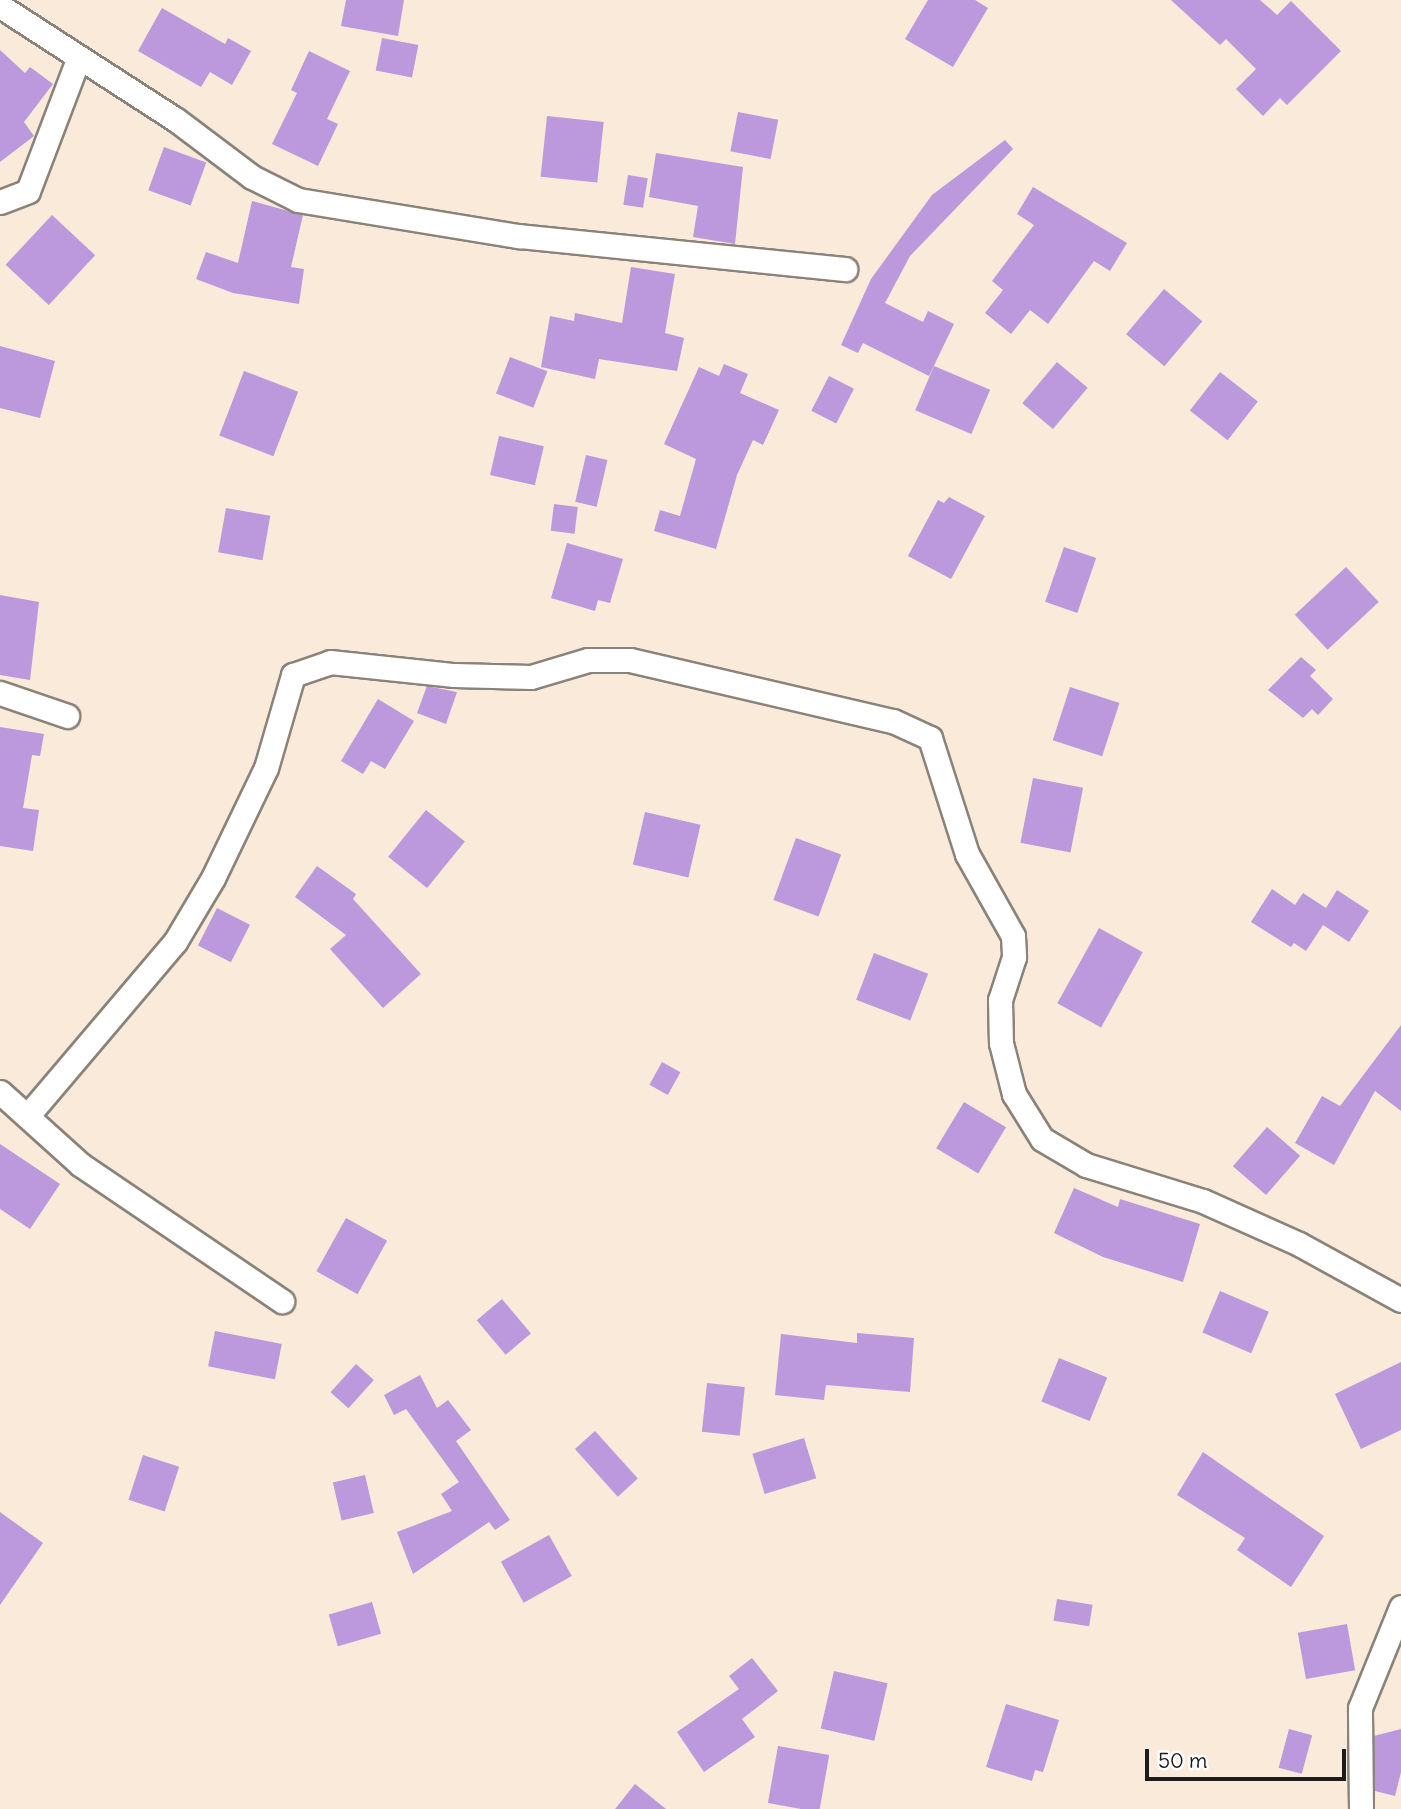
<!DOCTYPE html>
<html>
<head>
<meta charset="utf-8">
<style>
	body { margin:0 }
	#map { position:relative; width:1401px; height:1809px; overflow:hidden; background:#f9ead9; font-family:Delius,sans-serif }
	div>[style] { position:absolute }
	.building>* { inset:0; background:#bb99dc; transform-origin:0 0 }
	.roads { filter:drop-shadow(2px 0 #8a837a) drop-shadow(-2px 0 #8a837a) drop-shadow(0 2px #8a837a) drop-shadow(0 -2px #8a837a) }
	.street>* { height:23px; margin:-11.5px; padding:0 11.5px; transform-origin:11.5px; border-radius:11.5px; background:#fff }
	span { translate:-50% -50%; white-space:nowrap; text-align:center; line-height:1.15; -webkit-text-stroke:5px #fff; paint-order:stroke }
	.scale { position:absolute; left:1145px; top:1749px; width:201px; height:32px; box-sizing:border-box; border:4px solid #1c1c1c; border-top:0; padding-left:9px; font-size:21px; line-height:24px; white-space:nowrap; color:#1c1c1c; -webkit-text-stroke:5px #fff; paint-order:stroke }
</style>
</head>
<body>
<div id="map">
	<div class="building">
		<div style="clip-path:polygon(346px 0,404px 0,398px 36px,341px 26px)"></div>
		<div style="clip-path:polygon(928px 0,975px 0,988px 8px,953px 67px,905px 39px)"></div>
		<div style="clip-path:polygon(1171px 0,1260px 0,1277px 15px,1291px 1px,1341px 51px,1287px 105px,1280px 98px,1263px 116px,1236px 89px,1256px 69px,1226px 39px,1220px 45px)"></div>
		<div style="clip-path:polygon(162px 8px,225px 44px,228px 38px,251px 51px,232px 85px,210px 72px,201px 87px,138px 51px)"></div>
		<div style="left:382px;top:38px;width:37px;height:33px;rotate:11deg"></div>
		<div style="clip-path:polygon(0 50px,25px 73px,30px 67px,53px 84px,24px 122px,34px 136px,0 162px)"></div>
		<div style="clip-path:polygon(309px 51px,350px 71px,327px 119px,338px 124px,318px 166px,272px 144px,297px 93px,291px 90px)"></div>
		<div style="left:738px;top:112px;width:41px;height:40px;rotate:11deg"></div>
		<div style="left:547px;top:116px;width:57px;height:61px;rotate:6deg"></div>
		<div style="clip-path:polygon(1005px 140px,1013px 149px,910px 256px,885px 303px,923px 322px,928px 311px,954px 324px,929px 376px,863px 343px,858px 353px,841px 345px,871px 279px,932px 195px)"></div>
		<div style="left:164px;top:147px;width:45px;height:46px;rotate:20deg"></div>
		<div style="clip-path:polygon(656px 153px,743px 167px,735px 244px,693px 237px,698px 206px,649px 197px)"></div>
		<div style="left:628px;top:175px;width:20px;height:30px;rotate:9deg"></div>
		<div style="clip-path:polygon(1033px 187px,1127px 243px,1110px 271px,1094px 261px,1048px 324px,1030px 310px,1011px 334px,985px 313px,1003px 290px,992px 281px,1034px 225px,1017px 214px)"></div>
		<div style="clip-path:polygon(252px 201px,303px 215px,291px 267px,304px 269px,299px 304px,233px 293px,196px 279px,206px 252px,238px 263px)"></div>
		<div style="left:52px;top:215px;width:59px;height:68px;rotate:43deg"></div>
		<div style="clip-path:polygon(631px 267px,675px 274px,665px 333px,684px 338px,677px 371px,599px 359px,595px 379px,541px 367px,550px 316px,574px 321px,575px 313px,622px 323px)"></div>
		<div style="left:1164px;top:289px;width:50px;height:59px;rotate:40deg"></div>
		<div style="clip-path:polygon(0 346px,55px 361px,40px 418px,0 408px)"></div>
		<div style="left:510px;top:357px;width:40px;height:39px;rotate:21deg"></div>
		<div style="left:1057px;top:362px;width:40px;height:54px;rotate:40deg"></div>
		<div style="clip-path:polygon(724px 364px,748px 374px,740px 393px,779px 410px,763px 445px,753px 440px,737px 475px,716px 549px,654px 531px,660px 510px,680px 516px,696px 459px,664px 444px,699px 367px,719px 376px)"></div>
		<div style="left:934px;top:366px;width:61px;height:48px;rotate:23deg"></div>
		<div style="left:244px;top:371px;width:58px;height:69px;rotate:21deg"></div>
		<div style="left:1220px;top:372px;width:48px;height:49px;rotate:38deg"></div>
		<div style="left:829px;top:376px;width:28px;height:39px;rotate:27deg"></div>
		<div style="left:499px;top:436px;width:46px;height:40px;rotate:13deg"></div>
		<div style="left:586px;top:455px;width:22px;height:48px;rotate:13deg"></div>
		<div style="clip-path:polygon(949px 497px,985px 516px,951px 579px,908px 556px,938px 500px,944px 503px)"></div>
		<div style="left:554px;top:504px;width:24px;height:27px;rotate:7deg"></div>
		<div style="left:226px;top:508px;width:45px;height:45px;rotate:10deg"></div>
		<div style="clip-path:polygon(567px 543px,623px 559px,610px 603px,598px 600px,595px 611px,551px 598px)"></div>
		<div style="left:1064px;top:547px;width:34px;height:58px;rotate:19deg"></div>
		<div style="left:1346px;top:567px;width:48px;height:70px;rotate:47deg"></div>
		<div style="clip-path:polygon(0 595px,39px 602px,30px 680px,0 675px)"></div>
		<div style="clip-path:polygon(1301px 657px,1316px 670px,1310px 676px,1333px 699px,1318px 715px,1312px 709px,1303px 718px,1268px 690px)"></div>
		<div style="clip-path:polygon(427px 686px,457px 692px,446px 724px,417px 713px)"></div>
		<div style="left:1070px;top:687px;width:52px;height:56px;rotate:18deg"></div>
		<div style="clip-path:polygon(378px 699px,414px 721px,385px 769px,371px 761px,363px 774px,341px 761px)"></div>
		<div style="clip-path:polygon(0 727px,44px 734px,40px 756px,32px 755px,23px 808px,39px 810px,33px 851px,0 846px)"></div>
		<div style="left:1033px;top:778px;width:51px;height:66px;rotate:11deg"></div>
		<div style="left:426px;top:810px;width:50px;height:60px;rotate:39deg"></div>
		<div style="left:645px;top:812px;width:57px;height:54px;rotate:13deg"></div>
		<div style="left:796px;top:838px;width:48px;height:66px;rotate:20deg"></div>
		<div style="clip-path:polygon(317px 866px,356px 894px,353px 899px,421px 974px,383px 1008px,330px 949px,346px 935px,295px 897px)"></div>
		<div style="clip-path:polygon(1272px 889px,1295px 905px,1303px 893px,1326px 908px,1337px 890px,1369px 911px,1349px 942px,1323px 925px,1306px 951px,1294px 943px,1291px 947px,1251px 922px)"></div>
		<div style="left:217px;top:908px;width:37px;height:42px;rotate:27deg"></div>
		<div style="left:1099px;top:928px;width:50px;height:86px;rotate:29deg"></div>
		<div style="left:874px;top:953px;width:58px;height:50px;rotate:21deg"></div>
		<div style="clip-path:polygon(1401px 1025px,1401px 1111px,1375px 1091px,1334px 1165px,1295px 1143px,1322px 1096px,1340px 1106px)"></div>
		<div style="left:662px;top:1062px;width:21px;height:26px;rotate:29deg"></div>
		<div style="left:964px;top:1102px;width:49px;height:54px;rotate:31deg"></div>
		<div style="left:1267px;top:1127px;width:44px;height:52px;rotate:41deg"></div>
		<div style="clip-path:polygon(0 1144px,60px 1184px,30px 1229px,0 1209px)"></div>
		<div style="clip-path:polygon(1074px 1188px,1118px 1207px,1120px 1199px,1200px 1224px,1183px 1282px,1103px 1257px,1054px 1233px)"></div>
		<div style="left:346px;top:1218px;width:47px;height:61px;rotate:29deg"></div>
		<div style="left:1220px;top:1291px;width:53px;height:45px;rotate:23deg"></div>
		<div style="left:502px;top:1299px;width:45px;height:33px;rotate:50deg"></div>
		<div style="left:215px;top:1331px;width:68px;height:36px;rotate:11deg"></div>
		<div style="clip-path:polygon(857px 1333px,914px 1338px,910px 1392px,826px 1385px,824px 1400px,775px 1395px,781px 1334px,857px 1343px)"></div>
		<div style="left:1059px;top:1358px;width:52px;height:47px;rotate:22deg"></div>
		<div style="clip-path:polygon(1401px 1362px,1401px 1430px,1361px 1449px,1335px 1394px)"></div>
		<div style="left:356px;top:1364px;width:24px;height:38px;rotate:42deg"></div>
		<div style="clip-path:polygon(420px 1375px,437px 1408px,448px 1400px,471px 1430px,456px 1441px,510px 1520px,495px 1530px,489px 1522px,413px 1574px,397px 1532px,452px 1511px,441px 1494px,459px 1482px,406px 1409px,394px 1415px,384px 1395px)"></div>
		<div style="left:707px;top:1383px;width:38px;height:49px;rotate:6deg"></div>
		<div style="left:595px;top:1431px;width:64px;height:27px;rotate:48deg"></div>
		<div style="left:804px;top:1438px;width:42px;height:54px;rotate:73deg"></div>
		<div style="clip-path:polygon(1203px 1452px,1324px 1536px,1291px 1587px,1237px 1550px,1245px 1538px,1177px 1495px)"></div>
		<div style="left:143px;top:1455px;width:38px;height:47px;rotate:18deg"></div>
		<div style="left:365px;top:1475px;width:39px;height:33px;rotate:77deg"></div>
		<div style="clip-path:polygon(0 1512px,43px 1543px,0 1605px)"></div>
		<div style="left:549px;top:1535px;width:47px;height:55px;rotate:61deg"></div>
		<div style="left:1057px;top:1599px;width:36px;height:22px;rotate:9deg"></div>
		<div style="left:372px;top:1602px;width:33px;height:45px;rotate:74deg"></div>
		<div style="left:1347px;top:1624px;width:47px;height:50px;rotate:80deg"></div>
		<div style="clip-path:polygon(752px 1658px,778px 1691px,742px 1719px,755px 1737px,704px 1772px,677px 1732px,739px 1689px,729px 1676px)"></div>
		<div style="left:834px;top:1671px;width:55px;height:59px;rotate:13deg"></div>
		<div style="clip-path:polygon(1006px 1704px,1059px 1720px,1043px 1772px,1035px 1770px,1032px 1781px,986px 1767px)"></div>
		<div style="left:1289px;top:1729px;width:24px;height:40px;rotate:15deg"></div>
		<div style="clip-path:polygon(1401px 1729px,1401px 1772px,1395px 1796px,1375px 1791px,1374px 1736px)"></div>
		<div style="left:778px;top:1746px;width:52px;height:58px;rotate:10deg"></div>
		<div style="clip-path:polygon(635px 1784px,666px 1809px,615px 1809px)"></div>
	</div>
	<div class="roads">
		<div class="street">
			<div style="left:0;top:6px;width:208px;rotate:32.9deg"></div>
			<div style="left:175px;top:119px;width:96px;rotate:37deg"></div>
			<div style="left:252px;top:177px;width:51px;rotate:26.6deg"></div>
			<div style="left:298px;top:200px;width:224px;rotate:9.3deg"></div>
			<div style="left:519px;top:236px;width:328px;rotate:5.8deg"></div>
			<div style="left:0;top:202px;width:30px;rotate:-21deg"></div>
			<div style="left:28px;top:191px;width:143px;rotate:-69.2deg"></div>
			<div style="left:0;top:693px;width:71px;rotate:18.9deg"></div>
			<div style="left:0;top:1092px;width:109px;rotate:42deg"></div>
			<div style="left:81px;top:1165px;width:243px;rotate:34.1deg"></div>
			<div style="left:29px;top:1114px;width:226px;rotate:-49.7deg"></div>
			<div style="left:175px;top:942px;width:74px;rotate:-59.3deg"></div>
			<div style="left:213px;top:878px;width:122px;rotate:-64.3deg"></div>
			<div style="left:266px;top:768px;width:97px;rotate:-73.8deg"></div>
			<div style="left:293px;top:675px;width:39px;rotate:-19deg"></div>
			<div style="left:330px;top:662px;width:125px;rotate:6deg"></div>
			<div style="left:454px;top:675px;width:77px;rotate:1.5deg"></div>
			<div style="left:531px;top:677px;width:59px;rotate:-16.6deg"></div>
			<div style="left:588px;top:660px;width:42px"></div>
			<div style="left:630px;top:660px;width:270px;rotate:13.1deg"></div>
			<div style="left:893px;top:721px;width:41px;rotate:24.7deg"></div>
			<div style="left:930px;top:738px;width:122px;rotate:72.3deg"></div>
			<div style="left:967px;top:854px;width:94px;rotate:60.7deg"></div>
			<div style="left:1013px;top:936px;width:21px;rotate:87deg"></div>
			<div style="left:1014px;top:957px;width:45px;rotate:108deg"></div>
			<div style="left:1000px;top:1000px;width:43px;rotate:88.7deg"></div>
			<div style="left:1001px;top:1043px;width:53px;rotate:75.7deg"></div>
			<div style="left:1014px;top:1094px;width:53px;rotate:58.1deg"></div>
			<div style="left:1042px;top:1139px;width:51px;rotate:30.6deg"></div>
			<div style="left:1086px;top:1165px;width:122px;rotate:17.1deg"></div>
			<div style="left:1203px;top:1201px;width:105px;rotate:24.1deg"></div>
			<div style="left:1299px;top:1244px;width:116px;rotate:28.8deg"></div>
			<div style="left:1361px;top:1809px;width:101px;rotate:-90.6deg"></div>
			<div style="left:1360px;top:1708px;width:109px;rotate:-67.9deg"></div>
		</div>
	</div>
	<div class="scale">50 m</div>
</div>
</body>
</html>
